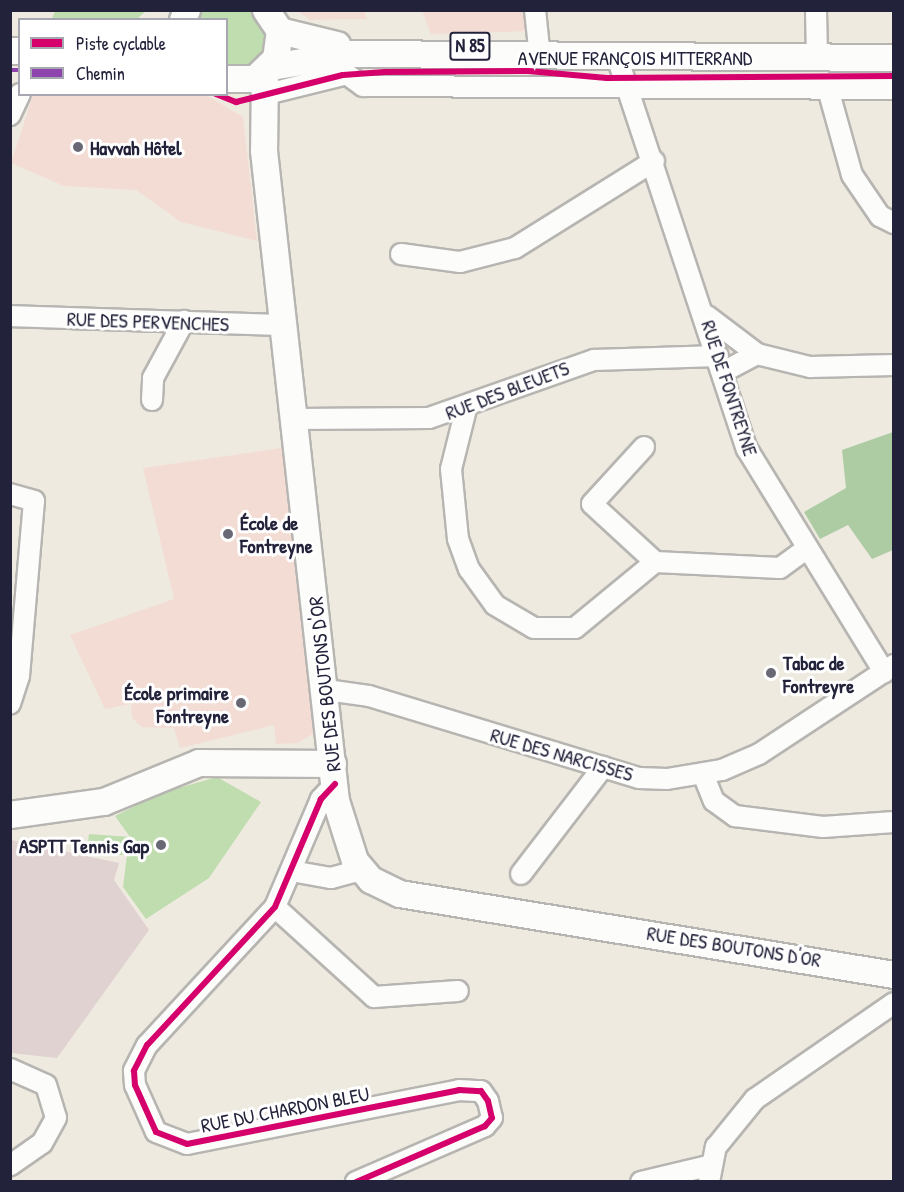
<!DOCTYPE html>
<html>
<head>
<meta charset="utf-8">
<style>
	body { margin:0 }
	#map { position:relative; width:904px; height:1192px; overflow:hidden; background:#eeeae0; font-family:"Patrick Hand",sans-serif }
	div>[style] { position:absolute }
	.built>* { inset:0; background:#f3dcd4 }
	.industrial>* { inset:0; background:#dfd2d0 }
	.green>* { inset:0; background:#bfddae }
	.forest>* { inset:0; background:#aecca4 }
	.roads { filter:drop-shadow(2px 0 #b7b5b1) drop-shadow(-2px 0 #b7b5b1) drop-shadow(0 2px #b7b5b1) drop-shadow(0 -2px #b7b5b1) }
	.minor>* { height:20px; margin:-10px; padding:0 10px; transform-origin:10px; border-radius:10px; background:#fcfcfa }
	.major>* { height:26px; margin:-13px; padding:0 13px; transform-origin:13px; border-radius:13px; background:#fcfcfa }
	.quiet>* { height:4.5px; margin-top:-2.25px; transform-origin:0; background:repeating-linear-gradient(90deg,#8e44ad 0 9px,transparent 0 13.5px) }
	.cycleway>* { height:6px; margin:-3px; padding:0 3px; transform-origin:3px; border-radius:3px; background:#d6006c }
	.dots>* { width:16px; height:16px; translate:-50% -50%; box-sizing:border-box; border:3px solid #fff; border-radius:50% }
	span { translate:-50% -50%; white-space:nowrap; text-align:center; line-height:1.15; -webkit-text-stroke:6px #fff; paint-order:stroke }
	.shield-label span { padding:2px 4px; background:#fff; border:2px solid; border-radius:4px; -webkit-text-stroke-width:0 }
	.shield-label { font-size:18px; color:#22223b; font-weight:700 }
	.street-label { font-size:20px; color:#22223b }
	.poi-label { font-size:20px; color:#22223b; font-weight:700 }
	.left { translate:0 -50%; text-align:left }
	.right { translate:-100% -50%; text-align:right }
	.frame { position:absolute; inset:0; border:12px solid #22223b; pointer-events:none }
	.legend { position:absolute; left:18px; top:18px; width:210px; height:78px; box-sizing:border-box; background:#fff; border:2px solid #a7a7b1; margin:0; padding:8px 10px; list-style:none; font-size:18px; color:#22223b }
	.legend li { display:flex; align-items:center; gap:12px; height:30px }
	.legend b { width:30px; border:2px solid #a7a7b1 }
</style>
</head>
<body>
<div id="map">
	<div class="built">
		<div style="clip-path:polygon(298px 11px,364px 11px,367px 19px,310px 20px)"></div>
		<div style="clip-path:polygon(422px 11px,529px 11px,532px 31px,431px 34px)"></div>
		<div style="clip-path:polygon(33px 95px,206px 95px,243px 117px,257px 241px,181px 222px,136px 190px,64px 186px,11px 163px)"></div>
		<div style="clip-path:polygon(288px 447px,318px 722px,314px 733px,298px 743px,276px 744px,274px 725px,180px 748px,174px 728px,142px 727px,132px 718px,131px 704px,105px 709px,70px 635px,174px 599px,143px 468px)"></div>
	</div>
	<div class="industrial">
		<div style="clip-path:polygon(11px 840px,119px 863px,114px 880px,149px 930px,57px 1058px,11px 1053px)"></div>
	</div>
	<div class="green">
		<div style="clip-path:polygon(55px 11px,55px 10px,146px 11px,137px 19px,52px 19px)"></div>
		<div style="clip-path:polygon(200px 11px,251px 12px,269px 34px,267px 55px,252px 69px,226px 69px,226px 20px,194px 20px)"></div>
		<div style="clip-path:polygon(217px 777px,261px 802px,209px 878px,146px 919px,123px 887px,127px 855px,97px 855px,87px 850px,89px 834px,130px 837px,115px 816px,161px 793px)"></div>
	</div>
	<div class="forest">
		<div style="clip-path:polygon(893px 432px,893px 550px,872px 559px,848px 525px,820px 539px,804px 512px,846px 488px,842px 450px)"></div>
	</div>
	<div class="roads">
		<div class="minor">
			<div style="left:535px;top:10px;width:36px;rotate:84deg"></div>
			<div style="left:816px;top:10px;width:47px;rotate:88.8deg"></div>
			<div style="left:634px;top:53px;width:13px;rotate:167deg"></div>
			<div style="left:621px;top:56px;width:7px;rotate:106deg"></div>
			<div style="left:619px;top:63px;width:407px;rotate:71.7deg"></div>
			<div style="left:747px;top:449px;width:262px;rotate:58.4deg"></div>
			<div style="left:322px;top:56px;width:51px;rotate:36.2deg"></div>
			<div style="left:363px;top:86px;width:531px;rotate:0.32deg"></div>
			<div style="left:828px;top:89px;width:89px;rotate:74.4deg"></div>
			<div style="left:852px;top:175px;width:50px;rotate:55.7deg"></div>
			<div style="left:880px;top:216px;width:16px;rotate:27deg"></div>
			<div style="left:263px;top:95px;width:82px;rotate:-14deg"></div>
			<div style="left:10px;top:115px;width:23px;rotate:-65deg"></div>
			<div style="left:401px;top:254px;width:60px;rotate:7.7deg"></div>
			<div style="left:460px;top:262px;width:57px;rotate:-14.3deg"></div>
			<div style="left:515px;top:248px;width:164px;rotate:-32deg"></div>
			<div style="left:10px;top:316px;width:275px;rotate:1.9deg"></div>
			<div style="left:707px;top:316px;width:63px;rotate:37.2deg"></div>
			<div style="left:757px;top:354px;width:55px;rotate:13.8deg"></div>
			<div style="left:810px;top:367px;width:84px;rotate:-1.4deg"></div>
			<div style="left:723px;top:372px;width:38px;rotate:-28deg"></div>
			<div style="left:152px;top:400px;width:22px;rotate:-87deg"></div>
			<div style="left:153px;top:378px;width:65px;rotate:-61.5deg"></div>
			<div style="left:466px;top:409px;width:62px;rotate:104deg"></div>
			<div style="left:451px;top:469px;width:70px;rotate:84.3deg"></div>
			<div style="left:458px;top:539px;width:32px;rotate:70deg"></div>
			<div style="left:469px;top:569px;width:44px;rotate:54.2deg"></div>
			<div style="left:495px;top:605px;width:45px;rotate:30.5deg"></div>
			<div style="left:534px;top:628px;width:41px"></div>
			<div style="left:575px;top:628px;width:104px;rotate:-39.5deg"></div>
			<div style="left:655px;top:562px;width:125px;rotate:2.7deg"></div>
			<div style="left:780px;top:568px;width:34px;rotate:-36deg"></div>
			<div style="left:296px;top:419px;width:133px;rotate:-0.4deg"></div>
			<div style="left:429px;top:418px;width:175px;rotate:-19.4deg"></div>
			<div style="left:594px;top:360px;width:124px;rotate:-1.8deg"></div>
			<div style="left:644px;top:447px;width:77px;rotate:132.4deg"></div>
			<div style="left:592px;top:504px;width:86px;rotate:42.6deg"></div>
			<div style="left:10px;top:494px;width:25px;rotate:16deg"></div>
			<div style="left:34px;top:501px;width:176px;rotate:94.9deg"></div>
			<div style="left:19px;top:676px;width:29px;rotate:108deg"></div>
			<div style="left:326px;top:690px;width:43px;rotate:7.9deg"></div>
			<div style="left:369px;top:696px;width:282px;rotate:16.9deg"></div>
			<div style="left:639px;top:778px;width:28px;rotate:2deg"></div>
			<div style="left:667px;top:779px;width:56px;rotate:-9.3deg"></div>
			<div style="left:722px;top:770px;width:40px;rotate:-23.4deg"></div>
			<div style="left:759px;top:754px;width:162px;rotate:-33.4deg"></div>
			<div style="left:703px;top:774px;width:29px;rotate:68deg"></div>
			<div style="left:714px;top:801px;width:26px;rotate:36deg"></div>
			<div style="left:735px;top:816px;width:89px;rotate:7.1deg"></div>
			<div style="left:823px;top:827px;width:71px;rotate:-4deg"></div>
			<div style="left:335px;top:784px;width:21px;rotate:133deg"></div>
			<div style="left:321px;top:799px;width:117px;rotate:113.1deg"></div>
			<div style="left:275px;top:907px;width:188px;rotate:132.8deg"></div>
			<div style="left:147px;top:1045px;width:29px;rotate:117deg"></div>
			<div style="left:134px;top:1071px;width:14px;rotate:86deg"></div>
			<div style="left:135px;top:1085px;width:51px;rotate:65.9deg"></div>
			<div style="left:156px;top:1132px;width:33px;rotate:21deg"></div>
			<div style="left:187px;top:1144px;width:277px;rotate:-11.2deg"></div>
			<div style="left:459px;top:1090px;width:22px;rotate:3deg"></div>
			<div style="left:481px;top:1091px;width:12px;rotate:55deg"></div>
			<div style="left:488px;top:1101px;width:17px;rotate:77deg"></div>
			<div style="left:492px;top:1118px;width:11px;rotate:131deg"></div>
			<div style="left:485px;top:1126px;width:141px;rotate:156.5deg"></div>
			<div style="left:291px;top:871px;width:41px;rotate:9.9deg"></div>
			<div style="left:331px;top:878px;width:31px;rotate:-15deg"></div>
			<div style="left:521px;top:874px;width:135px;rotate:-52.5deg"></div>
			<div style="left:275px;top:907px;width:134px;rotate:42.3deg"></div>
			<div style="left:374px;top:997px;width:84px;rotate:-4.1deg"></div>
			<div style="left:10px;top:1069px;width:39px;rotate:24deg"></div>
			<div style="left:46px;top:1085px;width:34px;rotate:73deg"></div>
			<div style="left:56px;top:1118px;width:29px;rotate:119deg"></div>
			<div style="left:42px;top:1143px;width:39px;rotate:145deg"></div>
			<div style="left:641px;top:1182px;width:69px;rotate:-13.4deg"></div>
			<div style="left:709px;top:1182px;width:36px;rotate:-79deg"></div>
			<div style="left:716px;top:1147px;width:62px;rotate:-50.9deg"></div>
			<div style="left:755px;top:1099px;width:169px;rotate:-34.6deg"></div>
		</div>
		<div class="major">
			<div style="left:183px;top:20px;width:11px;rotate:-68deg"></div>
			<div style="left:280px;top:31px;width:59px;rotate:13.8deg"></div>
			<div style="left:10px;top:51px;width:10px"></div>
			<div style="left:271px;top:67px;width:81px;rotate:-9.2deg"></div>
			<div style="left:351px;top:54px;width:543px;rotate:0.42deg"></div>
			<div style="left:265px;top:73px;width:78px;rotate:90.7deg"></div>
			<div style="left:264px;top:151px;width:654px;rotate:83.68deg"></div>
			<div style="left:336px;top:801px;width:63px;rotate:72.4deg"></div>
			<div style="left:355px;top:861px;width:25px;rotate:50deg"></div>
			<div style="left:371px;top:880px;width:32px;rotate:26deg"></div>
			<div style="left:400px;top:894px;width:501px;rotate:9.31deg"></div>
			<div style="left:226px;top:79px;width:29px"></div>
			<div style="left:255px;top:79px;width:29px;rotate:-44deg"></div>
			<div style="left:276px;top:59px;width:28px;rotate:-82deg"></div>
			<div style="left:280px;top:31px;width:25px;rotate:-124deg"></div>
			<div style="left:10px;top:815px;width:95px;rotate:-7.9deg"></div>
			<div style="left:104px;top:802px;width:103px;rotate:-22.3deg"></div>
			<div style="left:199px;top:763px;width:134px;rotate:0.4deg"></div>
		</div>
	</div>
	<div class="quiet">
		<div style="left:10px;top:70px;width:10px"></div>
	</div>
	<div class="cycleway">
		<div style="left:216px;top:94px;width:22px;rotate:22deg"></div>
		<div style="left:236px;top:102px;width:110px;rotate:-14.2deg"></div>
		<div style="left:343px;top:75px;width:42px;rotate:-4.1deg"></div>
		<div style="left:385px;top:72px;width:143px;rotate:-0.4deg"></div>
		<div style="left:528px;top:71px;width:79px;rotate:5.1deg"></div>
		<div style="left:607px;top:78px;width:287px;rotate:-0.4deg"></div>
		<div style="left:335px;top:784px;width:21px;rotate:133deg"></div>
		<div style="left:321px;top:799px;width:117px;rotate:113.1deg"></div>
		<div style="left:275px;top:907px;width:188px;rotate:132.8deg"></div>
		<div style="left:147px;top:1045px;width:29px;rotate:117deg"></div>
		<div style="left:134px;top:1071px;width:14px;rotate:86deg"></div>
		<div style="left:135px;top:1085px;width:51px;rotate:65.9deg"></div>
		<div style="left:156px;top:1132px;width:33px;rotate:21deg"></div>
		<div style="left:187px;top:1144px;width:277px;rotate:-11.2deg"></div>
		<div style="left:459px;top:1090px;width:22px;rotate:3deg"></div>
		<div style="left:481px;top:1091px;width:12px;rotate:55deg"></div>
		<div style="left:488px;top:1101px;width:17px;rotate:77deg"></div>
		<div style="left:492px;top:1118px;width:11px;rotate:131deg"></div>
		<div style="left:485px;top:1126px;width:141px;rotate:156.5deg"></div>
	</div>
	<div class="dots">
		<div style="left:78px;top:147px;background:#696875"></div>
		<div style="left:228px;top:534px;background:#696875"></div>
		<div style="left:771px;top:673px;background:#696875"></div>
		<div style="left:241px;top:703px;background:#696875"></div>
		<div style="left:161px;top:845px;background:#696875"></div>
	</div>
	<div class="shield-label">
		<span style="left:470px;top:46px">N 85</span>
	</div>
	<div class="street-label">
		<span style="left:635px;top:57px">AVENUE FRANÇOIS MITTERRAND</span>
		<span style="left:148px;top:321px;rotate:2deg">RUE DES PERVENCHES</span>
		<span style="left:730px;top:388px;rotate:72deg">RUE DE FONTREYNE</span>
		<span style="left:507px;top:390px;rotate:-21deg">RUE DES BLEUETS</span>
		<span style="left:324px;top:684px;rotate:-96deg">RUE DES BOUTONS D'OR</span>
		<span style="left:562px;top:754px;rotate:16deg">RUE DES NARCISSES</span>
		<span style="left:734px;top:946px;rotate:9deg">RUE DES BOUTONS D'OR</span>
		<span style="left:285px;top:1109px;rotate:-11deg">RUE DU CHARDON BLEU</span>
	</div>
	<div class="poi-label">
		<span class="left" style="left:90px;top:147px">Havvah Hôtel</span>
		<span class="left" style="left:240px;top:534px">École de<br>Fontreyne</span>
		<span class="left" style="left:783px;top:674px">Tabac de<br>Fontreyre</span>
		<span class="right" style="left:229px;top:704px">École primaire<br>Fontreyne</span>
		<span class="right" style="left:149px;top:845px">ASPTT Tennis Gap</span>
	</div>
	<div class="frame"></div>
	<ul class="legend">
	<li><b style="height:8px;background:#d6006c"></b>Piste cyclable</li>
	<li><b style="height:8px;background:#8e44ad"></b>Chemin</li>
	</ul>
</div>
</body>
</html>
